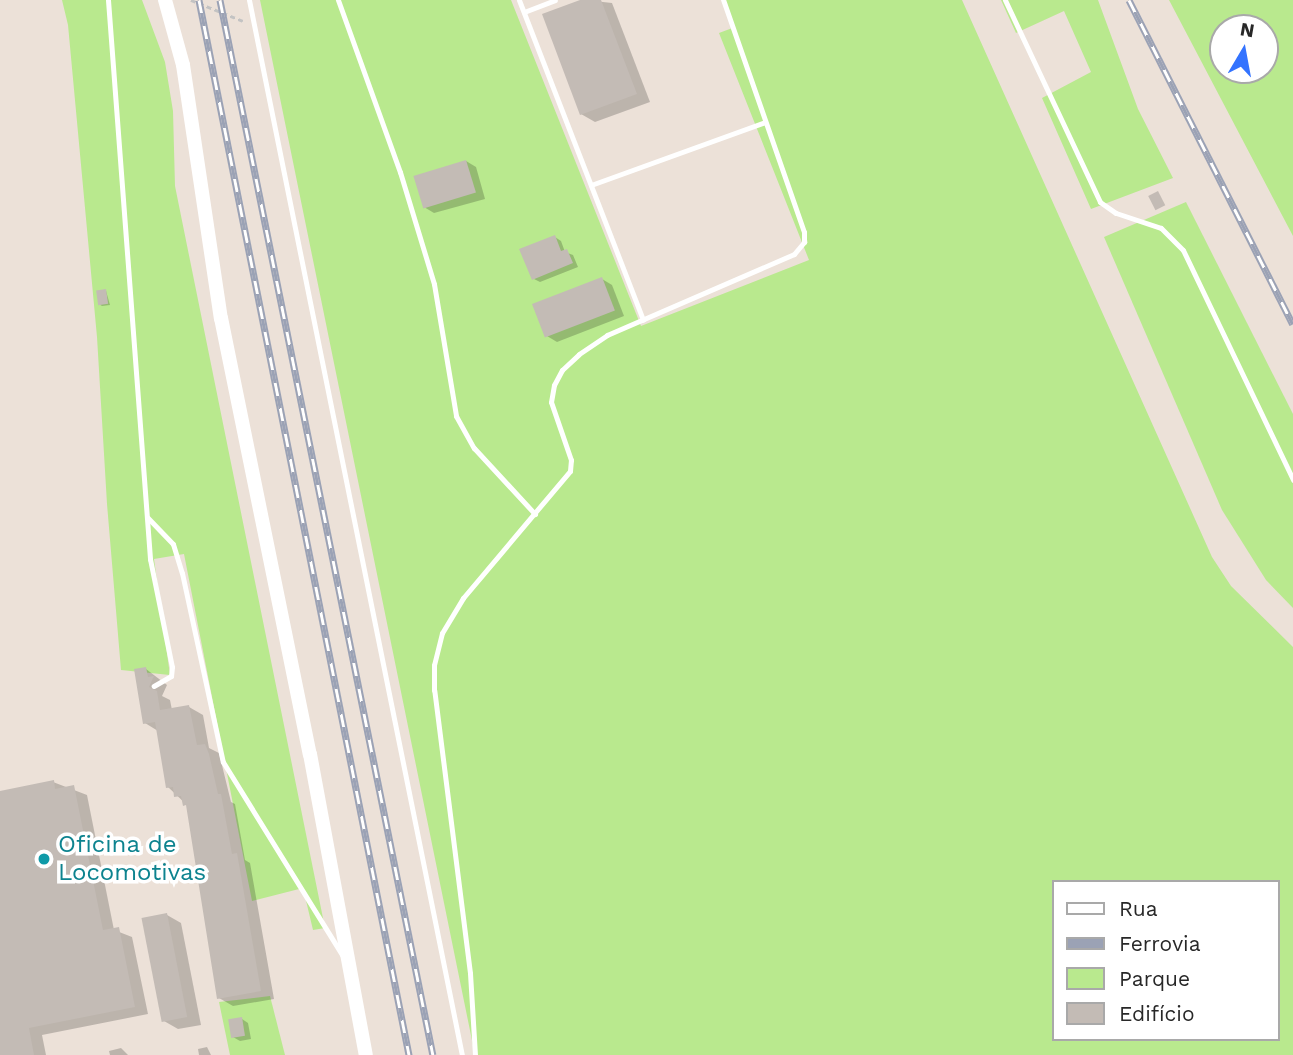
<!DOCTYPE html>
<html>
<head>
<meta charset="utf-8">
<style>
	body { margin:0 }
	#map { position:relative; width:1293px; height:1055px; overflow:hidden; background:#ece1d8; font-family:"Work Sans",sans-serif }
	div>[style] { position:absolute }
	.green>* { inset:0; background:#b9e98e }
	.shadow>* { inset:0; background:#0003 }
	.building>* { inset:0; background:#c3bbb5; transform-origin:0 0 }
	.path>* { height:2.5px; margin-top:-1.25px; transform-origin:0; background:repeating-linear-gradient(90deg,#c3c3c3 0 5px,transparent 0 8.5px) }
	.service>* { height:5px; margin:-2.5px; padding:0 2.5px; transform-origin:2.5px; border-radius:2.5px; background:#fff }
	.tertiary>* { height:14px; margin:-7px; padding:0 7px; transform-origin:7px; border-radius:7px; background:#fff }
	.rail>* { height:7px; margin-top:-3.5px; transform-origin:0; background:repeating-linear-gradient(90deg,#fff 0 13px,#9ba2b5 0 26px); box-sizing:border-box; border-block:2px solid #9ba2b5 }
	.dots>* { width:19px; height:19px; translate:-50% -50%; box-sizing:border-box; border:4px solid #fff; border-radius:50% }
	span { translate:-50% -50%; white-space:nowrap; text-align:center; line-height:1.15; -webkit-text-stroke:7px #fff; paint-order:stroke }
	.culture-label { font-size:24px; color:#0d838f }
	.left { translate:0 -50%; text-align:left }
	.legend { position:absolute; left:1052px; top:880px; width:228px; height:161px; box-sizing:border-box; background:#fff; border:2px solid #a9a9a9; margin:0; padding:9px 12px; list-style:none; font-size:21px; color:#282828 }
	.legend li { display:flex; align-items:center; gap:14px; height:35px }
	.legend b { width:35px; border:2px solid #a9a9a9 }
	.north { position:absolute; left:1209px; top:14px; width:70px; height:70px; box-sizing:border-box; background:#fff; border:2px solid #a9a9a9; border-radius:50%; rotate:10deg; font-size:19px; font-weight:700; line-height:28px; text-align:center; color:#282828 }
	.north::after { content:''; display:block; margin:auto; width:24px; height:32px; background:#3373ff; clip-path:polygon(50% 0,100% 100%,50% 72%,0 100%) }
</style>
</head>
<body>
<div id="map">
	<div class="green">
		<div style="clip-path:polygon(62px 0,142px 0,165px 62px,173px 111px,175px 186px,325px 928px,313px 930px,303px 888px,252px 901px,184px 554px,154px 559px,170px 675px,121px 670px,107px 504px,97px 337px,68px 25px)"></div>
		<div style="clip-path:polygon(evenodd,260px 0,511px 0,641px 326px,809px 260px,719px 33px,735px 27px,724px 0,962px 0,1212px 557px,1231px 586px,1293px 647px,1293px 1055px,475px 1055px,260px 0,1053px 882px,1277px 882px,1277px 1039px,1053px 1039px,1053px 882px)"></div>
		<div style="clip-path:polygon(1001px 0,1098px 0,1138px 109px,1173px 178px,1091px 209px,1042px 98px,1091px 72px,1064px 11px,1016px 33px)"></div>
		<div style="clip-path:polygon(evenodd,1169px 0,1293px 0,1293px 236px,1169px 0,1223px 28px,1265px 28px,1265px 70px,1223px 70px,1223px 28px)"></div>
		<div style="clip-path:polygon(1186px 202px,1293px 414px,1293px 608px,1266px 580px,1222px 510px,1104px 237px)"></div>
		<div style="clip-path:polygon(270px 996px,285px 1055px,230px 1055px,219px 1002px)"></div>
	</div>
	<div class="shadow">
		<div style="clip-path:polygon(585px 0,612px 3px,650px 102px,595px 122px,581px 114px)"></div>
		<div style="clip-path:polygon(466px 161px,476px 167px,485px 199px,434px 213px,424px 207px)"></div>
		<div style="clip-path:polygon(555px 237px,561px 241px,565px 252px,573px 255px,578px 267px,540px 282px,534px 279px)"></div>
		<div style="clip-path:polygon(602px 279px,612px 285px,624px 316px,557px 342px,547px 336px)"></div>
		<div style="clip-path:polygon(106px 291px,110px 305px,102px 306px,99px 304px)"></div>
		<div style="clip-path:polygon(146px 669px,167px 685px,162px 696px,170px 700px,172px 710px,189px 707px,203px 715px,209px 748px,219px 753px,231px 802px,235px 804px,245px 860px,250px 863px,274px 999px,233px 1006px,219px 998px,188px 806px,168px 787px,158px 731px,145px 723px)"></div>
		<div style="clip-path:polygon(53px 782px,87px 795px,114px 930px,132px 937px,148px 1014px,42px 1035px,46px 1055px,0 1055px,0 792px)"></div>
		<div style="clip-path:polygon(167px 915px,181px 923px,201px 1025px,178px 1029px,164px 1021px)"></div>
		<div style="clip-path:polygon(242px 1019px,248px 1023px,251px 1039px,240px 1041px,233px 1037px)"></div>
		<div style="clip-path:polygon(207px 1047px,211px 1055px,199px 1055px,198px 1049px)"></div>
		<div style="clip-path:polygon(121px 1048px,128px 1055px,110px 1055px,109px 1051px)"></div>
	</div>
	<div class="building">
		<div style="clip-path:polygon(580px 0,601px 0,637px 94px,580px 115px,542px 14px)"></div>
		<div style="left:466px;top:160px;width:34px;height:55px;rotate:73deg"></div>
		<div style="left:1158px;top:191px;width:16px;height:11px;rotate:63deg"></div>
		<div style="clip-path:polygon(555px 235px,561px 251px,567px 249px,573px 263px,532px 280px,519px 249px)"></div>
		<div style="left:602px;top:277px;width:36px;height:75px;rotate:69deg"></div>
		<div style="left:106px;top:289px;width:15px;height:10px;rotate:82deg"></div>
		<div style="clip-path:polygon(146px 667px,148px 677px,154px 676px,149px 687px,157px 691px,160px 710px,189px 705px,197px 745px,205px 744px,209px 754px,218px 794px,221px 794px,232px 854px,237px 853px,261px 991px,217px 999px,186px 805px,183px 806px,181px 796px,174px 797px,173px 787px,166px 788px,155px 722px,143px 724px,134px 669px)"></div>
		<div style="clip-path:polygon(54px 780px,55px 789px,74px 785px,103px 930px,119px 927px,135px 1007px,29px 1028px,34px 1055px,0 1055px,0 791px)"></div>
		<div style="left:167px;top:913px;width:106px;height:26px;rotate:79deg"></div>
		<div style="left:242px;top:1017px;width:19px;height:14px;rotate:81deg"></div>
	</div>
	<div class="path">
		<div style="left:191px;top:0;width:56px;rotate:22deg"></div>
	</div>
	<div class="service">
		<div style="left:108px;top:0;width:561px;rotate:85.7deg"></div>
		<div style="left:150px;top:559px;width:110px;rotate:78.5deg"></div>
		<div style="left:172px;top:667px;width:9px;rotate:96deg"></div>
		<div style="left:171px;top:676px;width:20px;rotate:150deg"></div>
		<div style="left:249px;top:0;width:1076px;rotate:78.59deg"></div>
		<div style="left:338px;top:0;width:183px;rotate:70.2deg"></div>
		<div style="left:400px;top:172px;width:117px;rotate:73.1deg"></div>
		<div style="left:434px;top:284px;width:134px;rotate:80.5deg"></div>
		<div style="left:456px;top:416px;width:37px;rotate:61deg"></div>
		<div style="left:474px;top:448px;width:90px;rotate:47.3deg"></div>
		<div style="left:519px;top:0;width:343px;rotate:68.8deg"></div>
		<div style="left:1005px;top:0;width:223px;rotate:64.8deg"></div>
		<div style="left:1100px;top:202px;width:19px;rotate:35deg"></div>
		<div style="left:1116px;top:213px;width:47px;rotate:18.4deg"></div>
		<div style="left:1161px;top:228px;width:31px;rotate:45deg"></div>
		<div style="left:1183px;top:250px;width:255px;rotate:64.4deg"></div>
		<div style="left:524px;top:12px;width:33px;rotate:-21deg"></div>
		<div style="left:591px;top:185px;width:185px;rotate:-19.9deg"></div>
		<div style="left:148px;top:518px;width:36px;rotate:46deg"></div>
		<div style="left:173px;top:544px;width:30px;rotate:73deg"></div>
		<div style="left:182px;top:573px;width:193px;rotate:77.8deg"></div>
		<div style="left:223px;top:762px;width:227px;rotate:58.3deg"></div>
		<div style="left:475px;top:1055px;width:82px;rotate:-93.5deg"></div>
		<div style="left:470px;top:973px;width:285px;rotate:-97.2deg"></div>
		<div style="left:434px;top:690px;width:25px;rotate:-90deg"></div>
		<div style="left:434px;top:665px;width:33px;rotate:-76deg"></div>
		<div style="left:442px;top:633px;width:41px;rotate:-59deg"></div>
		<div style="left:463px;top:598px;width:166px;rotate:-49.9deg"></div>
		<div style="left:570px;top:471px;width:11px;rotate:-85deg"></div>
		<div style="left:571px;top:460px;width:61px;rotate:-109deg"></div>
		<div style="left:551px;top:402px;width:17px;rotate:-80deg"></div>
		<div style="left:554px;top:385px;width:17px;rotate:-62deg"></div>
		<div style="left:562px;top:370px;width:23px;rotate:-43deg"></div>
		<div style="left:579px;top:354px;width:34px;rotate:-34deg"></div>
		<div style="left:607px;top:335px;width:204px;rotate:-23.4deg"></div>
		<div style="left:794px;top:254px;width:16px;rotate:-50deg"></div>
		<div style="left:804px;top:242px;width:10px;rotate:-90deg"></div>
		<div style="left:804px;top:232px;width:246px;rotate:-109.2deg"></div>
	</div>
	<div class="tertiary">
		<div style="left:165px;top:0;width:67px;rotate:74.5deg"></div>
		<div style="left:183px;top:65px;width:256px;rotate:81.5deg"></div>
		<div style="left:221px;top:318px;width:445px;rotate:78.5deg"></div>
		<div style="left:310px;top:754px;width:306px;rotate:79.5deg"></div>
	</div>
	<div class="rail">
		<div style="left:199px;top:0;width:1076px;rotate:78.74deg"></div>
		<div style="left:220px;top:0;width:1076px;rotate:78.59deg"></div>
		<div style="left:1129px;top:0;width:363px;rotate:63.2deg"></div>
	</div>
	<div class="dots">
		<div style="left:44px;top:859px;background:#0f9aa8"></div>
	</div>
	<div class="culture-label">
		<span class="left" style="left:58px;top:859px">Oficina de<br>Locomotivas</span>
	</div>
	<ul class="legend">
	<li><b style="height:9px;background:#fff"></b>Rua</li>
	<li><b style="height:9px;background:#9ba2b5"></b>Ferrovia</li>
	<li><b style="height:19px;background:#b9e98e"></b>Parque</li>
	<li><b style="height:19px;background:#c3bbb5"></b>Edifício</li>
	</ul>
	<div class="north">N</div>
</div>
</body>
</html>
